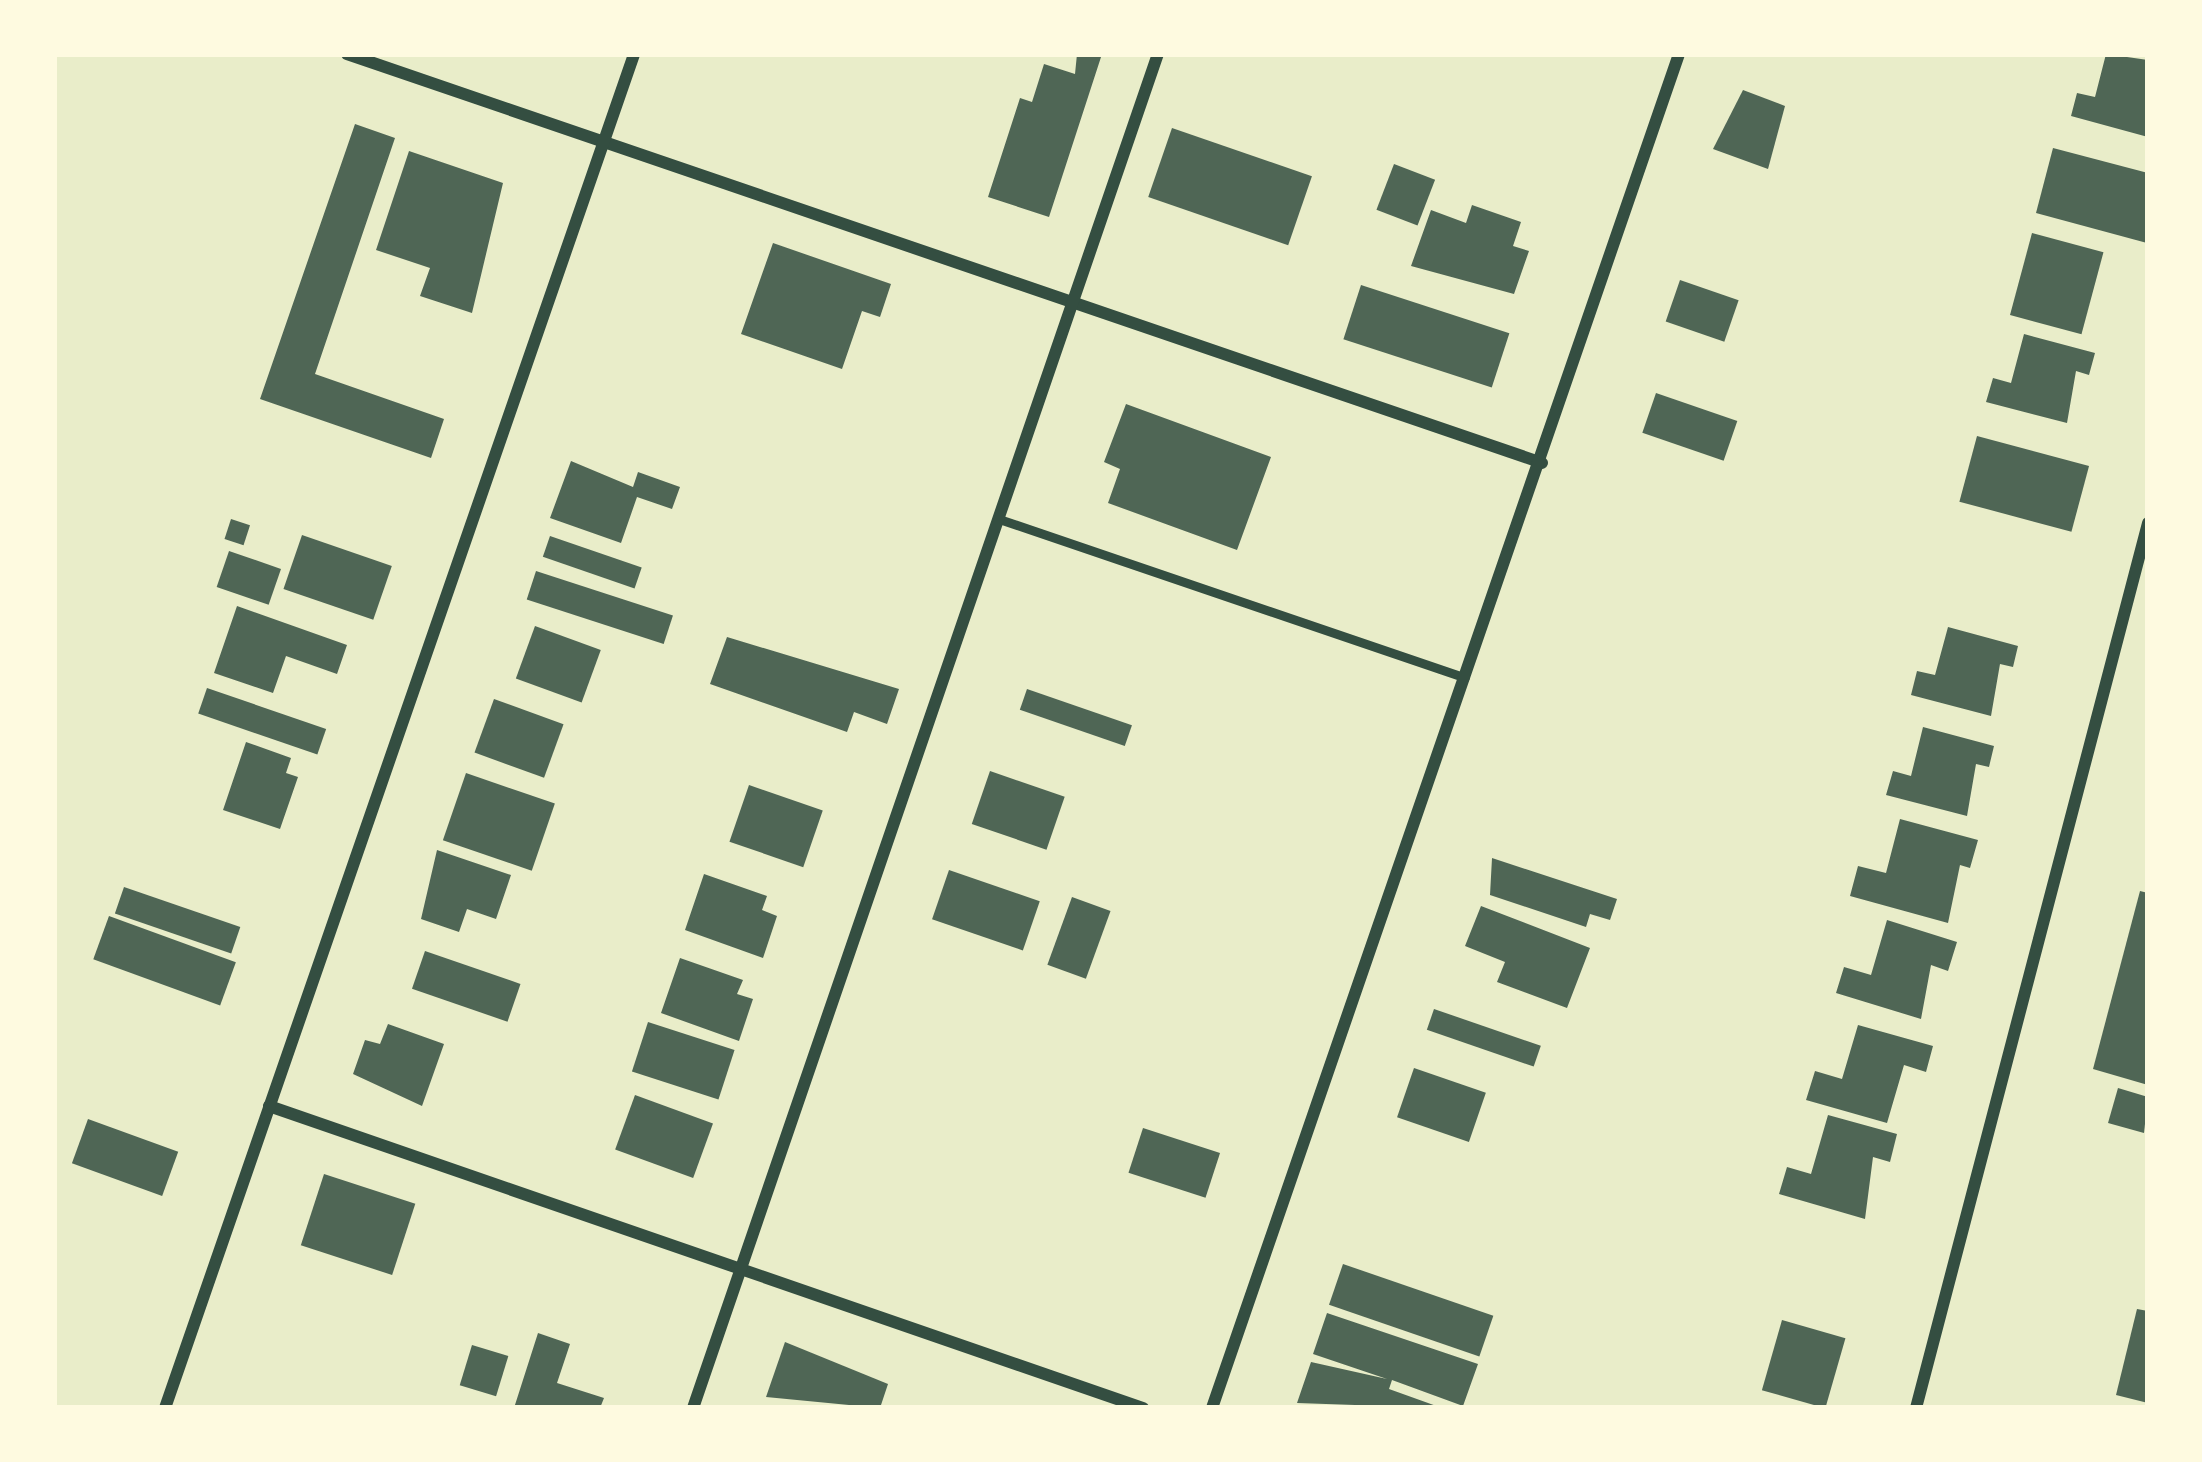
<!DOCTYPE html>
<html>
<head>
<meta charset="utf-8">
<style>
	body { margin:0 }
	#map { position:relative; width:2202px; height:1462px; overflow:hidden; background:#e9edc9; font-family:Rubik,sans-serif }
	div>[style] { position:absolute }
	.building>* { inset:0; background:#4f6655; transform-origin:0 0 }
	.service>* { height:9px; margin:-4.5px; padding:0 4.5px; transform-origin:4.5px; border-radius:4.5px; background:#344e41 }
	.minor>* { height:12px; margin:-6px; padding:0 6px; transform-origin:6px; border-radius:6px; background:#344e41 }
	span { translate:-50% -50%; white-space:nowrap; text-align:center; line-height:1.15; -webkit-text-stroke:12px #fefae0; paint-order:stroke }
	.frame { position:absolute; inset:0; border:57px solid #fefae0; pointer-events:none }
</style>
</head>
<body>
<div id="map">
	<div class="building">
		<div style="clip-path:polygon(1077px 54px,1102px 54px,1049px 217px,988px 197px,1020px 98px,1032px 102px,1044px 64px,1075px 74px)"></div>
		<div style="clip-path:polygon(2106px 54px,2148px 60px,2148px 137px,2071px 116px,2077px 93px,2095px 97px)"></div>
		<div style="clip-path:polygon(1743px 90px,1785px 106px,1768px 169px,1713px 149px)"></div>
		<div style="clip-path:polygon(355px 124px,395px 138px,315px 374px,444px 419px,431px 458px,260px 399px)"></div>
		<div style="left:1172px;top:128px;width:148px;height:73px;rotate:19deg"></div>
		<div style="clip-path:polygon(2053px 148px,2148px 173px,2147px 243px,2036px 213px)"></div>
		<div style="clip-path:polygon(409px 151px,503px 183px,472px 313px,420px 296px,430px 268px,376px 250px)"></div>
		<div style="left:1394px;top:164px;width:44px;height:49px;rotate:21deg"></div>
		<div style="clip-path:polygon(1472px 205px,1521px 222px,1513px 246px,1529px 251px,1514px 294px,1411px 266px,1431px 210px,1466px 223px)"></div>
		<div style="left:2032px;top:233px;width:74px;height:85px;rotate:15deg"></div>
		<div style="clip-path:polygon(773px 243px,891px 284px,880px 317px,862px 311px,842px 369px,741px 334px)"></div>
		<div style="left:1680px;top:280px;width:62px;height:44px;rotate:19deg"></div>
		<div style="left:1361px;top:285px;width:156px;height:57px;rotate:18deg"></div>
		<div style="clip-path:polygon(2024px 334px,2095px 353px,2089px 375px,2076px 371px,2067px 423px,1986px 402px,1993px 378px,2011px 383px)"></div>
		<div style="left:1656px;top:393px;width:86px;height:42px;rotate:19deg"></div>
		<div style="clip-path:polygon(1126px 404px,1271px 457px,1237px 550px,1108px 503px,1120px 469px,1104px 462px)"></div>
		<div style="left:1977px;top:436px;width:116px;height:68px;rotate:15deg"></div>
		<div style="clip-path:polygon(571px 461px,633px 487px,638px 472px,680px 487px,672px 509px,637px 497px,621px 543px,550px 518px)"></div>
		<div style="left:231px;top:519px;width:20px;height:21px;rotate:18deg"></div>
		<div style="left:302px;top:535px;width:95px;height:57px;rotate:19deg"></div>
		<div style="left:550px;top:536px;width:97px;height:22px;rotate:19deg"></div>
		<div style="left:229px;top:551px;width:55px;height:38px;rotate:19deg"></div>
		<div style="left:536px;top:571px;width:144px;height:30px;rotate:18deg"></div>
		<div style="clip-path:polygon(237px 606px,347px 645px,337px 674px,286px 656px,273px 693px,214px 673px)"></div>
		<div style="left:535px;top:626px;width:70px;height:56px;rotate:20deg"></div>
		<div style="clip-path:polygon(1948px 627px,2018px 646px,2013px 667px,2000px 664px,1991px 716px,1911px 695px,1917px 671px,1935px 675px)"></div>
		<div style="clip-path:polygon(727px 637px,899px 689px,887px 724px,854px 712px,847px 732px,710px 684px)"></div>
		<div style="left:207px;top:688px;width:126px;height:27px;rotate:19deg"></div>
		<div style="left:1027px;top:689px;width:111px;height:22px;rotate:19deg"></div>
		<div style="left:494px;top:699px;width:74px;height:57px;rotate:20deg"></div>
		<div style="clip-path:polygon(1923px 727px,1994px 746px,1989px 767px,1976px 764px,1967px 816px,1886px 795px,1893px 771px,1911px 776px)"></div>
		<div style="clip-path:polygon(246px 742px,291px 758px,286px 773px,298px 777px,280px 829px,223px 810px)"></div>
		<div style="left:990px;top:771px;width:79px;height:56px;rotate:19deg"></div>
		<div style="left:466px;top:773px;width:94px;height:71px;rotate:19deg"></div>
		<div style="left:749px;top:785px;width:78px;height:60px;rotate:19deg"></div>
		<div style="clip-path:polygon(1900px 819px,1978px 840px,1970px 868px,1960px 865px,1948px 923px,1850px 896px,1858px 866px,1886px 873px)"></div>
		<div style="clip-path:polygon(437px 850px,511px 875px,496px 919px,467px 909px,459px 932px,421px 919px)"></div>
		<div style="clip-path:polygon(1492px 858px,1617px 899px,1610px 920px,1590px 914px,1586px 927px,1490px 895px)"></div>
		<div style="left:949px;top:870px;width:96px;height:52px;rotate:19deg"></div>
		<div style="clip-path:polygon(704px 874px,767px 896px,762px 910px,777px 916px,763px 958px,685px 930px)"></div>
		<div style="left:124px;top:887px;width:123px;height:28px;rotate:19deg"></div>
		<div style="clip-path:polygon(2140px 891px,2148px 893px,2148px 1085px,2093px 1069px)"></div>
		<div style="left:1072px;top:897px;width:41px;height:72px;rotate:20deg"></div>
		<div style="clip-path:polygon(1481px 906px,1590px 948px,1567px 1008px,1497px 982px,1505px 962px,1465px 946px)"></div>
		<div style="left:109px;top:916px;width:135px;height:46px;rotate:20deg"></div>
		<div style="clip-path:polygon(1887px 920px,1957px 942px,1948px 971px,1931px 965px,1921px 1019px,1836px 993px,1844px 967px,1871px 975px)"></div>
		<div style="left:425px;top:951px;width:101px;height:40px;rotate:19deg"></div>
		<div style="clip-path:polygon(680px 958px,743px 980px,737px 994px,753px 999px,739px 1041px,661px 1013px)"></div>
		<div style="left:1434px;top:1009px;width:113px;height:22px;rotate:19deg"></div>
		<div style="left:648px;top:1022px;width:91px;height:52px;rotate:18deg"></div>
		<div style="clip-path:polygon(388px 1024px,444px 1044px,422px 1106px,353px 1074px,365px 1040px,380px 1044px)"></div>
		<div style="clip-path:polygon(1858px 1025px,1933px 1046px,1926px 1072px,1904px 1065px,1887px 1123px,1806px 1100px,1815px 1071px,1842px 1079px)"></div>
		<div style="left:1414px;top:1068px;width:76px;height:52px;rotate:19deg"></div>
		<div style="clip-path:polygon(2118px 1088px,2148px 1097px,2144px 1133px,2108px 1123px)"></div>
		<div style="left:635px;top:1095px;width:83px;height:58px;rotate:20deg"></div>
		<div style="clip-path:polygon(1828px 1115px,1897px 1134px,1890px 1162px,1873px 1157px,1865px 1219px,1779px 1194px,1787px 1167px,1811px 1174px)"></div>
		<div style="left:88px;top:1119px;width:96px;height:47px;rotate:20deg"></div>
		<div style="left:1143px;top:1128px;width:81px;height:47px;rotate:18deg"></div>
		<div style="left:324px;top:1174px;width:96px;height:75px;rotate:18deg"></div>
		<div style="left:1343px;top:1264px;width:159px;height:43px;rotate:19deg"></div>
		<div style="clip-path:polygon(2137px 1309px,2148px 1311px,2148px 1403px,2116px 1395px)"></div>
		<div style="clip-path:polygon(1327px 1313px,1478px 1364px,1463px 1406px,1392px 1380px,1389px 1389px,1442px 1408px,1297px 1403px,1311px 1362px,1387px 1379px,1313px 1354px)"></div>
		<div style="left:1782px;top:1320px;width:66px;height:73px;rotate:16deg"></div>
		<div style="clip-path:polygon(538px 1333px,570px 1344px,557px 1383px,604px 1398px,600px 1408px,514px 1408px)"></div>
		<div style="clip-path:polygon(785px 1342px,888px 1384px,880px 1408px,766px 1397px)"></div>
		<div style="left:472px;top:1345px;width:38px;height:42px;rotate:17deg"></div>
	</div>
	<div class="service">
		<div style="left:999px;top:519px;width:492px;rotate:18.8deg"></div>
	</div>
	<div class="minor">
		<div style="left:347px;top:54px;width:1263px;rotate:18.89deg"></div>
		<div style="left:269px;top:1106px;width:925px;rotate:19.06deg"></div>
		<div style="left:165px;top:1408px;width:1433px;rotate:-70.89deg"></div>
		<div style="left:693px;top:1408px;width:1432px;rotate:-71.05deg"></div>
		<div style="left:1212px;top:1408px;width:1432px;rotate:-70.97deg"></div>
		<div style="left:1916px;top:1408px;width:915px;rotate:-75.31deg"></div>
	</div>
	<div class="frame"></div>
</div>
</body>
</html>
